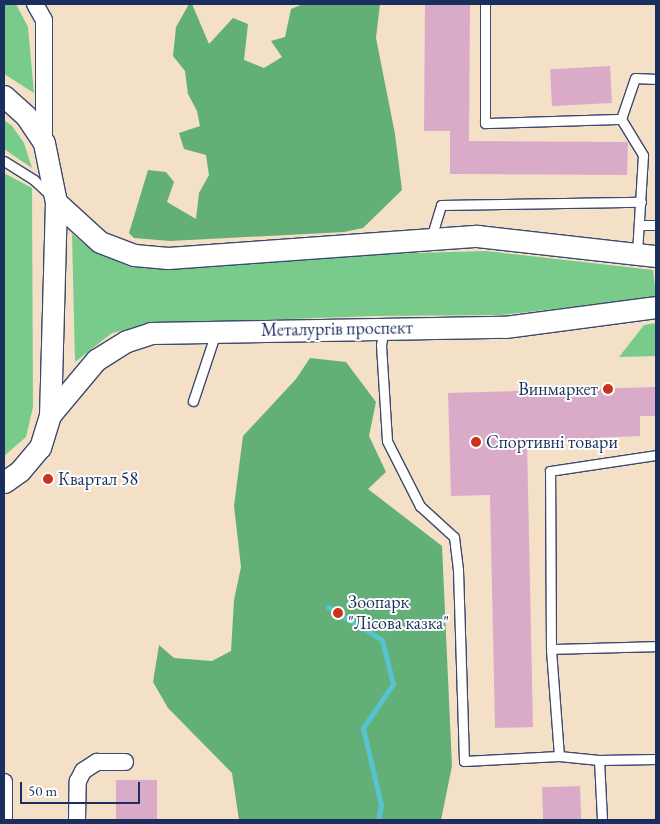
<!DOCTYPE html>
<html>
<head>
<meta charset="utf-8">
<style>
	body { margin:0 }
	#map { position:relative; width:660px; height:824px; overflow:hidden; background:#f3e0c6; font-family:"EB Garamond",serif }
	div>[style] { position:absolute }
	.green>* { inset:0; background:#79cb8c }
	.forest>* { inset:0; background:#62af78 }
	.stream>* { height:5px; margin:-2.5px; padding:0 2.5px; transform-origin:2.5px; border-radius:2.5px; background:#56c3cf }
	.building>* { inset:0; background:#daabc9; transform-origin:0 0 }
	.roads { filter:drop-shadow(1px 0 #3b4a6e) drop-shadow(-1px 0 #3b4a6e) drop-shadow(0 1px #3b4a6e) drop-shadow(0 -1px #3b4a6e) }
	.service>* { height:9px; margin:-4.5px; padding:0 4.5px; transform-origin:4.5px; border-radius:4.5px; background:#fff }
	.minor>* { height:16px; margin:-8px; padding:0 8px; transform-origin:8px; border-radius:8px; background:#fff }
	.tertiary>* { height:21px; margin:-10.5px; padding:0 10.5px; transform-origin:10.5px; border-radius:10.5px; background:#fff }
	.dots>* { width:14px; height:14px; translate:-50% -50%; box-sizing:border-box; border:2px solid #fff; border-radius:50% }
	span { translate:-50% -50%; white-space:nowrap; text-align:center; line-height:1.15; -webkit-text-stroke:4px #fff; paint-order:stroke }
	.street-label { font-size:18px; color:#1b2f5e }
	.poi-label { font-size:18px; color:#1b2f5e }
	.right { translate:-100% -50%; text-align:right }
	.left { translate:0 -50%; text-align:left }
	.frame { position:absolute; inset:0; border:5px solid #1b2f5e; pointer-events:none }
	.scale { position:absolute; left:20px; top:782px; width:120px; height:22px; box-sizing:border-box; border:2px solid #1b2f5e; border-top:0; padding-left:6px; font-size:15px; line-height:18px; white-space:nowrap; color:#1b2f5e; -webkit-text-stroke:4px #fff; paint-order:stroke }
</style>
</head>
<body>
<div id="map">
	<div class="green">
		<div style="clip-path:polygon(4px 4px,16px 4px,28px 27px,34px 93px,4px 74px)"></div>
		<div style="clip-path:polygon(4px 120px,12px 126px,24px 143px,32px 168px,4px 149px)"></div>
		<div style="clip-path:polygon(4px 173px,32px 188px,33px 407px,26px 437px,4px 456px)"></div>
		<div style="clip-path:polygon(72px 234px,92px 250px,130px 267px,156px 269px,378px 254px,486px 251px,653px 270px,656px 295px,653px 298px,501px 315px,374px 316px,151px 324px,112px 333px,75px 362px)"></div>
		<div style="clip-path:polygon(656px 323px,656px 356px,619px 357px,644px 325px)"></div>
	</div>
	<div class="forest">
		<div style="clip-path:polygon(189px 4px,192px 4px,209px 44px,233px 18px,248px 24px,244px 60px,264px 68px,282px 57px,271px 41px,285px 37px,291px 9px,303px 4px,380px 4px,376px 38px,395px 134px,402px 190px,363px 228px,344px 232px,170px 241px,134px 238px,129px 233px,148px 170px,166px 172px,174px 182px,167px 202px,196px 219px,199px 193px,209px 175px,206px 155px,184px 149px,179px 133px,200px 126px,197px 111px,188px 94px,185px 71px,173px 56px,176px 27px)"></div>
		<div style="clip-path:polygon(310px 358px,346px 362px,376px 402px,369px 436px,386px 472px,368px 489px,442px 546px,452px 766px,441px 820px,239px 820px,232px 773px,168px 708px,153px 682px,159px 645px,174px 658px,212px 661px,231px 651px,234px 600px,241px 567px,234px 506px,243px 436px,296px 379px)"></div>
	</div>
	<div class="stream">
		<div style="left:328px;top:607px;width:63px;rotate:31.4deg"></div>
		<div style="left:382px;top:640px;width:45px;rotate:76deg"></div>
		<div style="left:393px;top:684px;width:53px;rotate:124.3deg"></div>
		<div style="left:363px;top:728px;width:79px;rotate:76.8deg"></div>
		<div style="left:381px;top:805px;width:15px;rotate:101deg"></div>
	</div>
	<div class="building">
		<div style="clip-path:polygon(425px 4px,470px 4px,469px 141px,628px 142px,627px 175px,450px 174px,450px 131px,424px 131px)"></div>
		<div style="left:610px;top:66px;width:37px;height:60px;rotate:87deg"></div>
		<div style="clip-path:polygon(656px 387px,656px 416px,640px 416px,640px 436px,527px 441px,533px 727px,495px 728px,490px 495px,451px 496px,448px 393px)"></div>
		<div style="left:157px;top:780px;width:40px;height:41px;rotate:90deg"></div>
		<div style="left:580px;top:786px;width:34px;height:38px;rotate:88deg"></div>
	</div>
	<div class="roads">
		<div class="service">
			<div style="left:485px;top:4px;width:119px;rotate:90deg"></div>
			<div style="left:485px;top:123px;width:136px;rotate:-1.7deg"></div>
			<div style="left:4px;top:161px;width:36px;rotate:32deg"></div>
			<div style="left:34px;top:180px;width:23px;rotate:43deg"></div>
			<div style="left:640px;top:225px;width:16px"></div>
			<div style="left:431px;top:238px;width:34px;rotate:-73deg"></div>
			<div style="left:441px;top:205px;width:200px;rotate:-0.9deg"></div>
			<div style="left:637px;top:253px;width:98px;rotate:-86.5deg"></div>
			<div style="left:643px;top:155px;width:42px;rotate:-121.4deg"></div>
			<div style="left:621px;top:119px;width:43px;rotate:-71.1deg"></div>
			<div style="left:635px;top:78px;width:21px;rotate:3deg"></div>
			<div style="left:384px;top:328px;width:17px;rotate:100deg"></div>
			<div style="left:381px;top:345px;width:96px;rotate:86.4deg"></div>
			<div style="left:387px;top:441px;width:73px;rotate:63.1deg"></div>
			<div style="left:420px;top:506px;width:46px;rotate:42.4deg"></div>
			<div style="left:454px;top:537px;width:33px;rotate:83deg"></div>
			<div style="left:458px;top:570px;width:191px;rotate:88.2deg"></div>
			<div style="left:464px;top:761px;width:95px;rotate:-3deg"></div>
			<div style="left:559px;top:756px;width:40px;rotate:5.7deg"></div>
			<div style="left:599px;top:760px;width:60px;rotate:87.1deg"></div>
			<div style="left:193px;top:401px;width:73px;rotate:-71.6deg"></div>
			<div style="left:551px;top:649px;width:105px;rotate:-1.6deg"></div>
			<div style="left:559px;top:756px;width:107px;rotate:-94.3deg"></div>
			<div style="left:551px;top:649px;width:178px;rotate:-90.3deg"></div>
			<div style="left:550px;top:471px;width:107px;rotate:-8.6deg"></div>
			<div style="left:599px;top:760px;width:57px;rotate:-1deg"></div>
		</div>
		<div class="minor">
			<div style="left:35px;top:4px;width:18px;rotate:61deg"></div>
			<div style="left:44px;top:20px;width:123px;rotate:90deg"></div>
			<div style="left:4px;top:782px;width:38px;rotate:90deg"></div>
			<div style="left:77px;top:820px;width:39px;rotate:-89deg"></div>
			<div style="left:78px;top:781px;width:11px;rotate:-63deg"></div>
			<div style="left:83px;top:771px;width:17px;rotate:-33deg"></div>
			<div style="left:97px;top:762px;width:28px"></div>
		</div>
		<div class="tertiary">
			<div style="left:4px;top:96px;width:30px;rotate:42deg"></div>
			<div style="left:26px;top:116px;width:32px;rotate:56deg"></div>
			<div style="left:44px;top:143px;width:60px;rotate:78.5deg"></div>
			<div style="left:56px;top:202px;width:213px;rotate:91.6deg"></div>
			<div style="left:50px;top:415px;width:34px;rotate:107deg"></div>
			<div style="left:40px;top:447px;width:31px;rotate:130deg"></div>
			<div style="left:20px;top:471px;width:19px;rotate:145deg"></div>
			<div style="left:56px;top:202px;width:59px;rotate:42.3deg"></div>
			<div style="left:100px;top:242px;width:36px;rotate:21deg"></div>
			<div style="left:134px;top:255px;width:34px;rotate:5deg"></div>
			<div style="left:168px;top:258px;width:310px;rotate:-4.1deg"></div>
			<div style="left:477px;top:236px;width:180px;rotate:6.4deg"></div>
			<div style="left:50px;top:415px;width:72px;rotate:-50.1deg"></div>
			<div style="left:96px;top:360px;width:36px;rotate:-32deg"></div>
			<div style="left:127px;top:341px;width:25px;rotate:-18deg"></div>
			<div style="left:151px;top:333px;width:354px;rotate:-1deg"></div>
			<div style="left:505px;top:327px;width:152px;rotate:-7.5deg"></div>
		</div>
	</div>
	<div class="dots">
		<div style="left:608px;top:389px;background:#c8321e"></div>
		<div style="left:476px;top:442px;background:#c8321e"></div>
		<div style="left:48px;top:479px;background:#c8321e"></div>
		<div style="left:338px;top:613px;background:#c8321e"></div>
	</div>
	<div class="street-label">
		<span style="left:337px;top:329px;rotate:-1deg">Металургів проспект</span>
	</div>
	<div class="poi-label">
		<span class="right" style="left:598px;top:389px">Винмаркет</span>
		<span class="left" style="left:486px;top:442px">Спортивні товари</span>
		<span class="left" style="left:58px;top:479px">Квартал 58</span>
		<span class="left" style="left:348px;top:613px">Зоопарк<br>"Лісова казка"</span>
	</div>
	<div class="frame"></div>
	<div class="scale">50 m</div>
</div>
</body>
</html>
